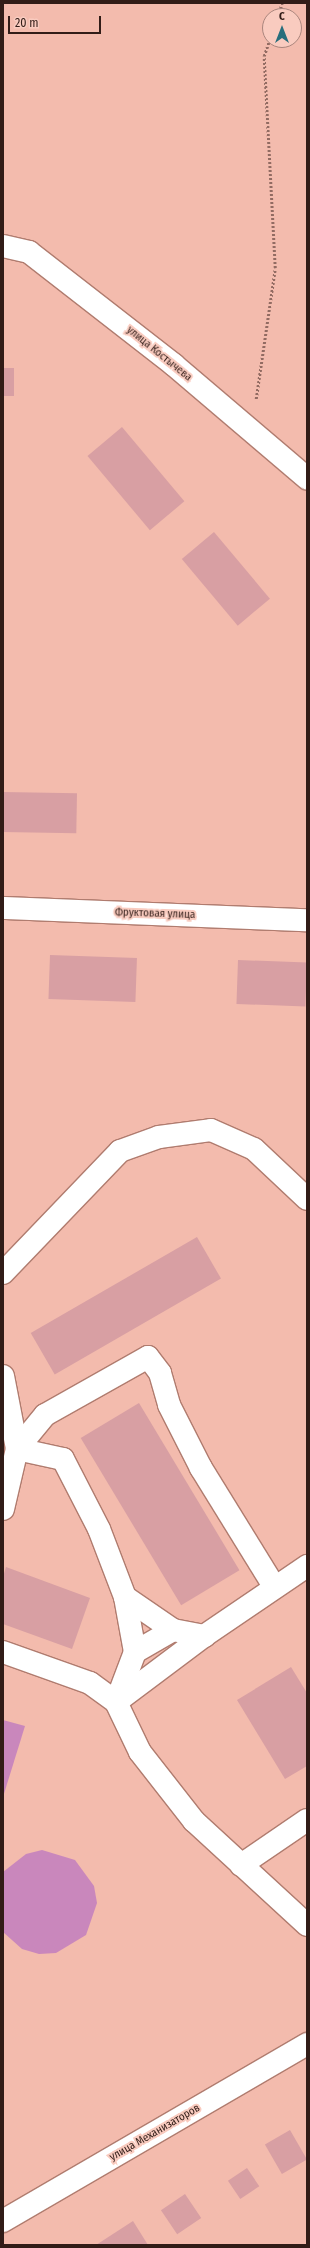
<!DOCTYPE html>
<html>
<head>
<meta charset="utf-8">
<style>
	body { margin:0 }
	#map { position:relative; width:310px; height:2248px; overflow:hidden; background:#f3bbad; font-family:"Fira Sans Condensed",sans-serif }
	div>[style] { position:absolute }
	.green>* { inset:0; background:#c987bc }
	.building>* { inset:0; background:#d89fa3; transform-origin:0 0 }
	.path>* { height:2.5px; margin-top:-1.25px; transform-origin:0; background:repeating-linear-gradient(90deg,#926b62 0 2px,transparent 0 4px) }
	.roads { filter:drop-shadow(1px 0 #b07c6f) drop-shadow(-1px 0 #b07c6f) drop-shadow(0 1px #b07c6f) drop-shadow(0 -1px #b07c6f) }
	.street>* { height:22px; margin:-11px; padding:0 11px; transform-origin:11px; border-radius:11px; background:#fff }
	.secondary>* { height:22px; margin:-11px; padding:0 11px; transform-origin:11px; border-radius:11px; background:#fff }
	span { translate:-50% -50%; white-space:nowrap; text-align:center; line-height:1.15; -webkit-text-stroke:4px #f9cbbf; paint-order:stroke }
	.street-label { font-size:11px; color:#311c17 }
	.frame { position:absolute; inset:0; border:4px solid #311c17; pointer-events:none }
	.north { position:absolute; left:262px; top:8px; width:40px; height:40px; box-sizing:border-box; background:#f9cbbf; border:1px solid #a9857c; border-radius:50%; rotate:0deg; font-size:11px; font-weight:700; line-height:16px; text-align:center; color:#311c17 }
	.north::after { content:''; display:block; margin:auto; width:14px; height:18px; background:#286e7c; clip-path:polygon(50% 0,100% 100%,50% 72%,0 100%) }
	.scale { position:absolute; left:8px; top:16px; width:93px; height:18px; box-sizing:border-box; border:2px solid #311c17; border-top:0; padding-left:5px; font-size:12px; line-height:14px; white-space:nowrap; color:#311c17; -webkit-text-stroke:3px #f9cbbf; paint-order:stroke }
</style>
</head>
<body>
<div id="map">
	<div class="green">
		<div style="clip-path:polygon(3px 1720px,25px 1726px,3px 1797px)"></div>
		<div style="clip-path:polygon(42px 1850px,75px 1860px,94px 1886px,97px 1903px,86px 1935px,56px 1953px,39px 1954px,22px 1949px,3px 1932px,3px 1872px,26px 1854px)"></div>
	</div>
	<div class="building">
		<div style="left:3px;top:368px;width:11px;height:28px"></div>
		<div style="left:122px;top:427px;width:97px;height:45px;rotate:50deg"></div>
		<div style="left:214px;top:532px;width:87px;height:42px;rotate:50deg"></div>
		<div style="left:3px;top:792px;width:74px;height:40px;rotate:1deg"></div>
		<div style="left:50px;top:955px;width:87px;height:44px;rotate:2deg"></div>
		<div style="left:238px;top:960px;width:69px;height:44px;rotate:2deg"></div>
		<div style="left:197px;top:1237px;width:48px;height:192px;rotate:60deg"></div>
		<div style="left:139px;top:1403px;width:195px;height:68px;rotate:59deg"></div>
		<div style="clip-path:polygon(6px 1567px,90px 1598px,72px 1649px,3px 1624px,3px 1577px)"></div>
		<div style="clip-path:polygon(291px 1667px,307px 1693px,307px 1766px,285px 1779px,237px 1700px)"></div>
		<div style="left:290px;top:2130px;width:34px;height:29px;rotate:60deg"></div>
		<div style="left:247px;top:2168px;width:22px;height:23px;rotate:56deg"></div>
		<div style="left:185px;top:2194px;width:29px;height:29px;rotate:56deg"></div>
		<div style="clip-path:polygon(133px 2221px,148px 2245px,96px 2245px)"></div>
	</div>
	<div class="path">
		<div style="left:278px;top:16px;width:14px;rotate:-73deg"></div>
		<div style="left:256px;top:399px;width:132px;rotate:-81.7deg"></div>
		<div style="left:275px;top:268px;width:212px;rotate:-93deg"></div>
		<div style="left:264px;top:56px;width:18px;rotate:-71deg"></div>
	</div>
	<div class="roads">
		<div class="street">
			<div style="left:3px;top:246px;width:27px;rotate:13deg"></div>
			<div style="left:29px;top:252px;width:184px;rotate:37.9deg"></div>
			<div style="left:174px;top:365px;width:175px;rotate:40.4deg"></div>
			<div style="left:3px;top:908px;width:304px;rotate:2.3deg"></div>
			<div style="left:3px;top:1273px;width:169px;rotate:-46.2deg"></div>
			<div style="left:120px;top:1151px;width:41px;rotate:-19.7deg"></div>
			<div style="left:159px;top:1137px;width:52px;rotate:-7.7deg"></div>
			<div style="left:211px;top:1130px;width:47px;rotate:23.8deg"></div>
			<div style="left:254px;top:1149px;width:73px;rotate:43.3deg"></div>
			<div style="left:3px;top:1376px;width:74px;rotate:79.1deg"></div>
			<div style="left:17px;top:1449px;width:47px;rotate:12.3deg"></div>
			<div style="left:63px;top:1459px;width:79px;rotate:62.8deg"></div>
			<div style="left:99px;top:1529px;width:73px;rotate:69.1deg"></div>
			<div style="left:125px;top:1597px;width:56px;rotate:79.7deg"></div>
			<div style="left:135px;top:1652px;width:53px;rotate:110.8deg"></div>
			<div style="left:3px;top:1509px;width:62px;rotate:-76.9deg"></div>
			<div style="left:17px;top:1449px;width:44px;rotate:-50.5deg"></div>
			<div style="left:45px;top:1415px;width:118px;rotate:-29.4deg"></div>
			<div style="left:148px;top:1357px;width:20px;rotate:53deg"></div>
			<div style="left:160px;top:1373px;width:33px;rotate:74deg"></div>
			<div style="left:169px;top:1405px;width:71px;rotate:63.1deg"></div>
			<div style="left:201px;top:1468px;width:139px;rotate:58.3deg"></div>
			<div style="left:125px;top:1597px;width:58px;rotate:34.5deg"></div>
			<div style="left:173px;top:1630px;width:32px;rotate:11deg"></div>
			<div style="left:204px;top:1636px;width:125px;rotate:-34.2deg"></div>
			<div style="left:3px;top:1652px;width:92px;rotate:19.6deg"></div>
			<div style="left:90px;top:1683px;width:32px;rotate:36deg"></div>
			<div style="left:116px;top:1702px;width:55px;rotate:64.4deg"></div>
			<div style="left:140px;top:1752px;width:88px;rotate:52deg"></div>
			<div style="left:194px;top:1821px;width:154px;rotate:42.6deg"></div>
			<div style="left:135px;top:1652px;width:44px;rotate:-30.1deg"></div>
			<div style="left:116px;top:1702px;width:110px;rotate:-36.9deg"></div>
			<div style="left:241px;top:1865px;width:80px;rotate:-34.3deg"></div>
		</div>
		<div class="secondary">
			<div style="left:3px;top:2221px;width:352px;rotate:-30.2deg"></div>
		</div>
	</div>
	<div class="street-label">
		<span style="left:159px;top:354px;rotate:39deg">улица Костычева</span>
		<span style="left:155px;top:914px;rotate:2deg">Фруктовая улица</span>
		<span style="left:155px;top:2133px;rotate:-30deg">улица Механизаторов</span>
	</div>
	<div class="frame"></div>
	<div class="north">С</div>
	<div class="scale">20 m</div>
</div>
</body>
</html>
